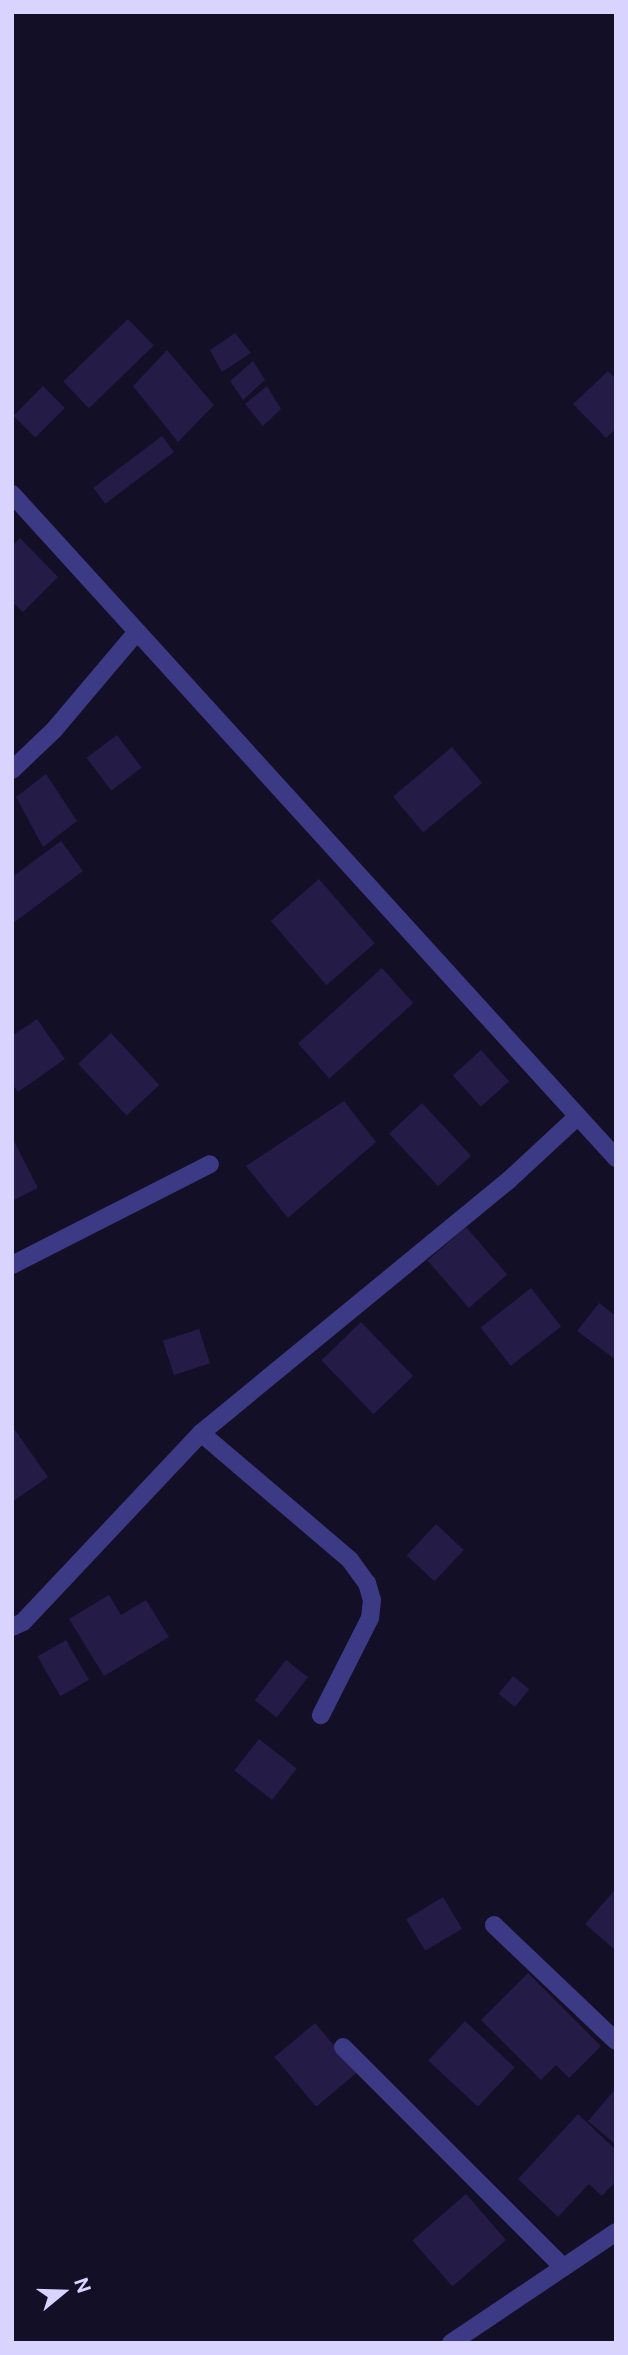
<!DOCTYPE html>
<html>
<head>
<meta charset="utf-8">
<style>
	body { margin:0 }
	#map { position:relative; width:628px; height:2355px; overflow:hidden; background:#130f26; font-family:"Public Sans",sans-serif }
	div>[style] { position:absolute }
	.building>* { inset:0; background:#241b47; transform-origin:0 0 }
	.minor>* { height:18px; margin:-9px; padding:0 9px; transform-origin:9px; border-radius:9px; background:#3d3a85 }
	span { translate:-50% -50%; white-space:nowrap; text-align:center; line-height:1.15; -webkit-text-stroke:5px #130f26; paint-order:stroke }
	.frame { position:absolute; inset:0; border:14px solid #d9d4ff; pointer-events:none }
	.north { position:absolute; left:28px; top:2257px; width:70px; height:70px; -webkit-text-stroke:5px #130f26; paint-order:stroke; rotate:71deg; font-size:19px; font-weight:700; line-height:28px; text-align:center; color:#d9d4ff }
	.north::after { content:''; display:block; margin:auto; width:24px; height:32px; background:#d9d4ff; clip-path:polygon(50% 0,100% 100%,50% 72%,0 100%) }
</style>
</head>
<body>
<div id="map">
	<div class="building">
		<div style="left:128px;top:319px;width:37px;height:90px;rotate:46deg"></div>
		<div style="clip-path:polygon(235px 333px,251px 353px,222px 372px,210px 350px)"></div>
		<div style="clip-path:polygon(167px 350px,214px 405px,178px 442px,133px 386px)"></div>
		<div style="clip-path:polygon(253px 361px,265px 380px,243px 400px,230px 381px)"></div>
		<div style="clip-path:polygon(608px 371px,616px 379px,616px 429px,606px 438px,573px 404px)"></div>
		<div style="left:43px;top:386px;width:31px;height:42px;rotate:45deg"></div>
		<div style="clip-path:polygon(267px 386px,281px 409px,263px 426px,245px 404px)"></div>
		<div style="left:162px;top:436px;width:20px;height:86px;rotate:53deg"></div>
		<div style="clip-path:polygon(20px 538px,58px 577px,23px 612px,12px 602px,12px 546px)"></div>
		<div style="left:117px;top:735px;width:41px;height:38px;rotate:53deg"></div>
		<div style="left:452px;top:747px;width:47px;height:77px;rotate:50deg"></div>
		<div style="clip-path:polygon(46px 774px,77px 821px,43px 847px,16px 797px)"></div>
		<div style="clip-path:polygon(61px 841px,83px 871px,12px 924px,12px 877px)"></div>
		<div style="left:319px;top:879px;width:85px;height:64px;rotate:49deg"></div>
		<div style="left:382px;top:968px;width:47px;height:113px;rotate:48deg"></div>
		<div style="clip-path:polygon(37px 1019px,65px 1059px,18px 1092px,12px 1084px,12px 1036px)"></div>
		<div style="left:111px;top:1033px;width:71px;height:45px;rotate:47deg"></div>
		<div style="left:481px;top:1050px;width:42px;height:38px;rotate:48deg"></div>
		<div style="clip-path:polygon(344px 1101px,376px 1142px,288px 1218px,246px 1166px)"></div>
		<div style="left:422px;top:1103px;width:72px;height:45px;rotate:47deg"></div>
		<div style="clip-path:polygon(12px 1137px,38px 1188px,12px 1201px)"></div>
		<div style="left:466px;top:1227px;width:63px;height:51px;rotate:49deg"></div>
		<div style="left:531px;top:1288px;width:49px;height:64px;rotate:52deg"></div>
		<div style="clip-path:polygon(599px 1303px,616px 1316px,616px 1360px,577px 1331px)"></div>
		<div style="left:361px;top:1322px;width:75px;height:55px;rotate:46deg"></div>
		<div style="left:199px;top:1329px;width:36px;height:38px;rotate:72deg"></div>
		<div style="clip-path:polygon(12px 1426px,48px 1477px,12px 1502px)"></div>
		<div style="left:436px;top:1524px;width:38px;height:43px;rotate:43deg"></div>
		<div style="clip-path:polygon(109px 1595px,121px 1615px,146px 1600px,169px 1637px,104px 1676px,69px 1619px)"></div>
		<div style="left:66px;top:1640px;width:46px;height:33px;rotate:60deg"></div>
		<div style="left:286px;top:1660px;width:28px;height:51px;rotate:38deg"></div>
		<div style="left:513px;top:1676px;width:21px;height:23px;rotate:39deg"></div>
		<div style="left:259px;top:1739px;width:48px;height:40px;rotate:38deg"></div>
		<div style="clip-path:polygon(614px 1891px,616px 1892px,614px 1949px,585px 1924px)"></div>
		<div style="left:443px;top:1897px;width:37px;height:43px;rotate:59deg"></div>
		<div style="clip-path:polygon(528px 1973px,601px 2046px,569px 2078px,556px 2065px,541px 2080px,481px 2020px)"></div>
		<div style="left:465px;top:2021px;width:68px;height:54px;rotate:43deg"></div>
		<div style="left:315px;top:2023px;width:65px;height:53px;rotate:50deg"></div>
		<div style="clip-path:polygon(616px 2088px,616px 2145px,588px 2121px)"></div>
		<div style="clip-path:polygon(578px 2114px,616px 2150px,616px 2181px,602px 2196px,589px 2184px,558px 2217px,518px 2179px)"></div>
		<div style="left:466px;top:2194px;width:61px;height:71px;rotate:49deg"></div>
	</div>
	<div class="minor">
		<div style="left:12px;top:494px;width:898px;rotate:47.71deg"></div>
		<div style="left:12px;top:770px;width:58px;rotate:-43.6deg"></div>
		<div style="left:54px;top:730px;width:126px;rotate:-49.8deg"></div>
		<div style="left:12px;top:1265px;width:222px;rotate:-27deg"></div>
		<div style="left:201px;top:1433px;width:196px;rotate:40.4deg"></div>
		<div style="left:350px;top:1560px;width:29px;rotate:54deg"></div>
		<div style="left:367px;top:1583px;width:18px;rotate:74deg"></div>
		<div style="left:372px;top:1600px;width:18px;rotate:96deg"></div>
		<div style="left:370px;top:1618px;width:109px;rotate:116.8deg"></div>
		<div style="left:12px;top:1627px;width:12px;rotate:-24deg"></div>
		<div style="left:23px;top:1622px;width:260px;rotate:-46.7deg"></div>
		<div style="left:201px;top:1433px;width:399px;rotate:-39.4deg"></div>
		<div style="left:509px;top:1180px;width:91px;rotate:-42.8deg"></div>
		<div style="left:494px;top:1925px;width:168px;rotate:43.6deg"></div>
		<div style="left:343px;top:2047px;width:311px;rotate:45deg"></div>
		<div style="left:451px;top:2343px;width:199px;rotate:-33.9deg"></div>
	</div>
	<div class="frame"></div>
	<div class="north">N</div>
</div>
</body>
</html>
